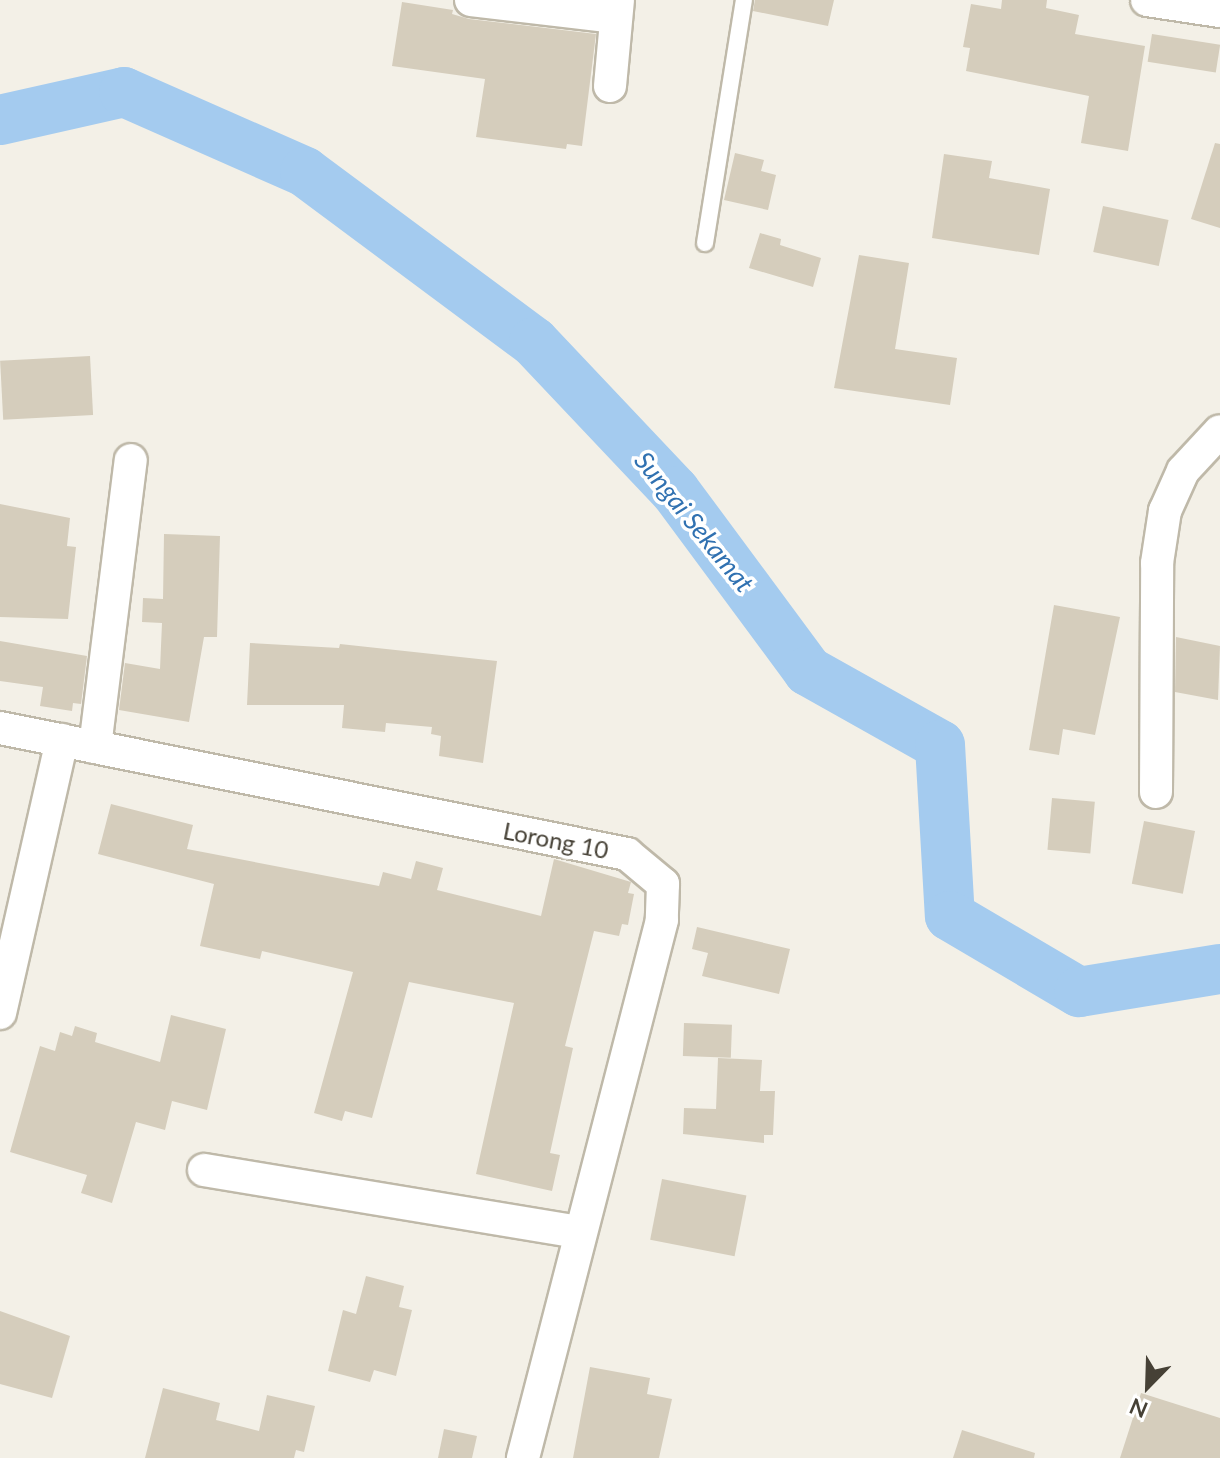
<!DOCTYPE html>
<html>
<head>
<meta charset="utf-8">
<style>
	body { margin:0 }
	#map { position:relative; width:1220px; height:1458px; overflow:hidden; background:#f3f0e7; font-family:Lato,sans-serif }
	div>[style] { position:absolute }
	.river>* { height:50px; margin:-25px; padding:0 25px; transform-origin:25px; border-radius:25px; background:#a4cbef }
	.building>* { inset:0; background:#d5cdbc; transform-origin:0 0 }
	.roads { filter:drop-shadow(2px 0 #bfb9a9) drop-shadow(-2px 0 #bfb9a9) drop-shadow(0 2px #bfb9a9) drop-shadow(0 -2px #bfb9a9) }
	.service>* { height:16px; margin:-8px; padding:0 8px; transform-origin:8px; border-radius:8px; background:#fff }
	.minor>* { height:32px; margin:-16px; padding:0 16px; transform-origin:16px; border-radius:16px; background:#fff }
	span { translate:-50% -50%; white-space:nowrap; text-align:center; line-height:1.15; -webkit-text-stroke:7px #fff; paint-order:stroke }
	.street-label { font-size:24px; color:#464136 }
	.water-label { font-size:26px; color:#3071b1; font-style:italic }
	.north { position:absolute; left:1108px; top:1346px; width:80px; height:80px; -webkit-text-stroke:6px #fff; paint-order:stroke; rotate:203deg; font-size:22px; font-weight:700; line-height:32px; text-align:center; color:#464136 }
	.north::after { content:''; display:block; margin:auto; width:28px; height:36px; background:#464136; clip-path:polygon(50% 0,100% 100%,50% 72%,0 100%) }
</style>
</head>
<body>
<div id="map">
	<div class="river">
		<div style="left:0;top:120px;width:127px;rotate:-12.7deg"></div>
		<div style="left:124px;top:92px;width:198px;rotate:23.8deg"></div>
		<div style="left:305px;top:172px;width:285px;rotate:36.6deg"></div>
		<div style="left:534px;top:342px;width:205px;rotate:46.6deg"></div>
		<div style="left:675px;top:491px;width:224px;rotate:53.5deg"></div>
		<div style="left:808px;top:671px;width:151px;rotate:29.3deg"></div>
		<div style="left:940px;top:745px;width:171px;rotate:86.7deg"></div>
		<div style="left:950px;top:916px;width:150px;rotate:30.5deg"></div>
		<div style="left:1079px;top:992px;width:143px;rotate:-9.3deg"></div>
	</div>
	<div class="building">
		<div style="clip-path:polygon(755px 0,834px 0,828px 26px,753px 11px)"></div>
		<div style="clip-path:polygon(1002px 0,1047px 0,1046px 8px,1079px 15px,1075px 34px,1145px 46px,1128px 151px,1081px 143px,1089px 96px,966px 71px,970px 48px,963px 47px,971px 4px,1001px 9px)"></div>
		<div style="clip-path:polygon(402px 2px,453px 10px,452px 14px,469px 19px,596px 34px,582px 146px,567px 144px,566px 149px,476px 137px,485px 79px,392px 66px)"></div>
		<div style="left:1152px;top:34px;width:69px;height:28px;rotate:9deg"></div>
		<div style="clip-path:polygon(1215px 143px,1220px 144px,1220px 228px,1191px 219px)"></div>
		<div style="clip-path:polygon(735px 153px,764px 160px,761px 171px,776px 175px,768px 210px,724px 200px)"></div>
		<div style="clip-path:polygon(944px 154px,992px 161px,989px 178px,1050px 189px,1039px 255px,932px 238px)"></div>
		<div style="left:1103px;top:206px;width:67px;height:47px;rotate:12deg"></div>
		<div style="clip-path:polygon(760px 233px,781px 239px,780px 245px,821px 258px,813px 287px,749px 268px)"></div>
		<div style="clip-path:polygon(859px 255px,909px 263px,895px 349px,957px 358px,950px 405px,834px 388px)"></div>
		<div style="left:90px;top:356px;width:59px;height:90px;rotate:87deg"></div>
		<div style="clip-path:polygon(0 504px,70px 518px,67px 546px,76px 547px,68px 619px,0 617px)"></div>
		<div style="clip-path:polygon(164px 534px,220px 536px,217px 637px,204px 637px,189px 722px,119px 710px,125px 663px,160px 669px,162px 623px,142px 622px,143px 598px,163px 599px)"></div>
		<div style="clip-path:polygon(1054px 605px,1120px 617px,1095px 735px,1063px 729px,1059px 755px,1029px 750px)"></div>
		<div style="clip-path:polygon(1176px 637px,1220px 646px,1218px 700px,1175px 692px)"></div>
		<div style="clip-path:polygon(0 641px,87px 656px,81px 704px,73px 703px,72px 711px,40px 706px,43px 687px,0 681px)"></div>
		<div style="clip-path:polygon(250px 643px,339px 648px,340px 644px,497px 661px,483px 763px,439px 756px,441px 736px,431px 734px,432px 727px,386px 723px,385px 732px,342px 728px,344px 705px,247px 705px)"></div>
		<div style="left:1052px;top:798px;width:43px;height:52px;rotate:5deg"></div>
		<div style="clip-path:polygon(111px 804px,193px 825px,187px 849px,379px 886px,383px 872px,411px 879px,416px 861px,443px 868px,437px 890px,541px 916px,554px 859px,631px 882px,628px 893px,634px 894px,628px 925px,622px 924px,619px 936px,594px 931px,565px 1046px,573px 1048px,550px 1153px,560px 1155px,552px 1191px,476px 1174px,514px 1003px,409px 982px,372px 1118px,345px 1111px,342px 1121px,314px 1113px,353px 972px,262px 951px,260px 959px,200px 946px,214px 884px,98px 854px)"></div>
		<div style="left:1144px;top:821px;width:52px;height:64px;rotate:11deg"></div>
		<div style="clip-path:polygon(697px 927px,790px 949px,779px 994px,702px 976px,708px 953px,692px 949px)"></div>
		<div style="clip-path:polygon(171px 1015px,226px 1029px,207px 1110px,172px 1101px,165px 1130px,136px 1122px,112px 1203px,81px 1193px,87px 1175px,10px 1152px,40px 1046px,55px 1051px,60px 1032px,72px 1036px,75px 1026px,97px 1033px,95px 1042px,160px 1062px)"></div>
		<div style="left:684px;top:1023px;width:48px;height:33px;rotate:2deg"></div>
		<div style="clip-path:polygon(718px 1058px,762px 1060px,760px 1091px,775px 1091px,773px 1135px,764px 1135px,764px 1143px,683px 1134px,684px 1108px,716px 1109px)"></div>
		<div style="left:662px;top:1179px;width:86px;height:62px;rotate:11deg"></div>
		<div style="clip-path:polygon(366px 1276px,404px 1286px,399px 1307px,412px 1310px,396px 1376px,374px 1370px,370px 1382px,328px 1371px,343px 1310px,356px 1314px)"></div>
		<div style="clip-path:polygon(0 1311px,70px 1336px,52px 1398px,0 1384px)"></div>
		<div style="clip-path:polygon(590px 1367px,650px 1378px,647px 1394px,672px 1399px,659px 1458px,573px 1458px)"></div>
		<div style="clip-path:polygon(163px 1388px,220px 1403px,216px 1420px,259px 1431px,267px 1395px,315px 1406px,304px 1452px,296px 1450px,294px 1458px,145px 1458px)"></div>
		<div style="clip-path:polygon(1141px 1393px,1220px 1418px,1220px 1458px,1120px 1458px)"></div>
		<div style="clip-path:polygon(444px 1429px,477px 1436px,472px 1458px,438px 1458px)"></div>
		<div style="clip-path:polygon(962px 1430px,1035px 1453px,1034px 1458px,953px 1458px)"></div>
	</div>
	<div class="roads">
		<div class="service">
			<div style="left:705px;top:243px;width:246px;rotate:-80.9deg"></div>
		</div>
		<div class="minor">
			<div style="left:471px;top:0;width:146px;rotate:6.7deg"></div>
			<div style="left:1147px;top:0;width:74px;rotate:8.6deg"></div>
			<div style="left:610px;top:86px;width:86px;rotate:-84.7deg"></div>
			<div style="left:0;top:728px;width:640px;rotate:11.36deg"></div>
			<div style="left:627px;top:854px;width:47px;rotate:39.8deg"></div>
			<div style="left:663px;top:884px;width:36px;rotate:92deg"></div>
			<div style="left:662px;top:920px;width:556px;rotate:104.49deg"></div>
			<div style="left:95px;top:747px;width:289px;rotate:-82.9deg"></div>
			<div style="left:1156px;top:792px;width:229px;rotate:-89.7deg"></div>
			<div style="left:1157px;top:563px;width:53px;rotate:-81.3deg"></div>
			<div style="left:1165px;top:511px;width:44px;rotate:-65.8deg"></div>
			<div style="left:1183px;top:471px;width:54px;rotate:-47.2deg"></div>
			<div style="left:0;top:1013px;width:280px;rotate:-77.2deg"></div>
			<div style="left:204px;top:1170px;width:381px;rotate:9.4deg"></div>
		</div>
	</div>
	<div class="street-label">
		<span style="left:556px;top:840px;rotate:11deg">Lorong 10</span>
	</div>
	<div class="water-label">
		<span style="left:694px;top:522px;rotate:51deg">Sungai Sekamat</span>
	</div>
	<div class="north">N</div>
</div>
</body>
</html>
